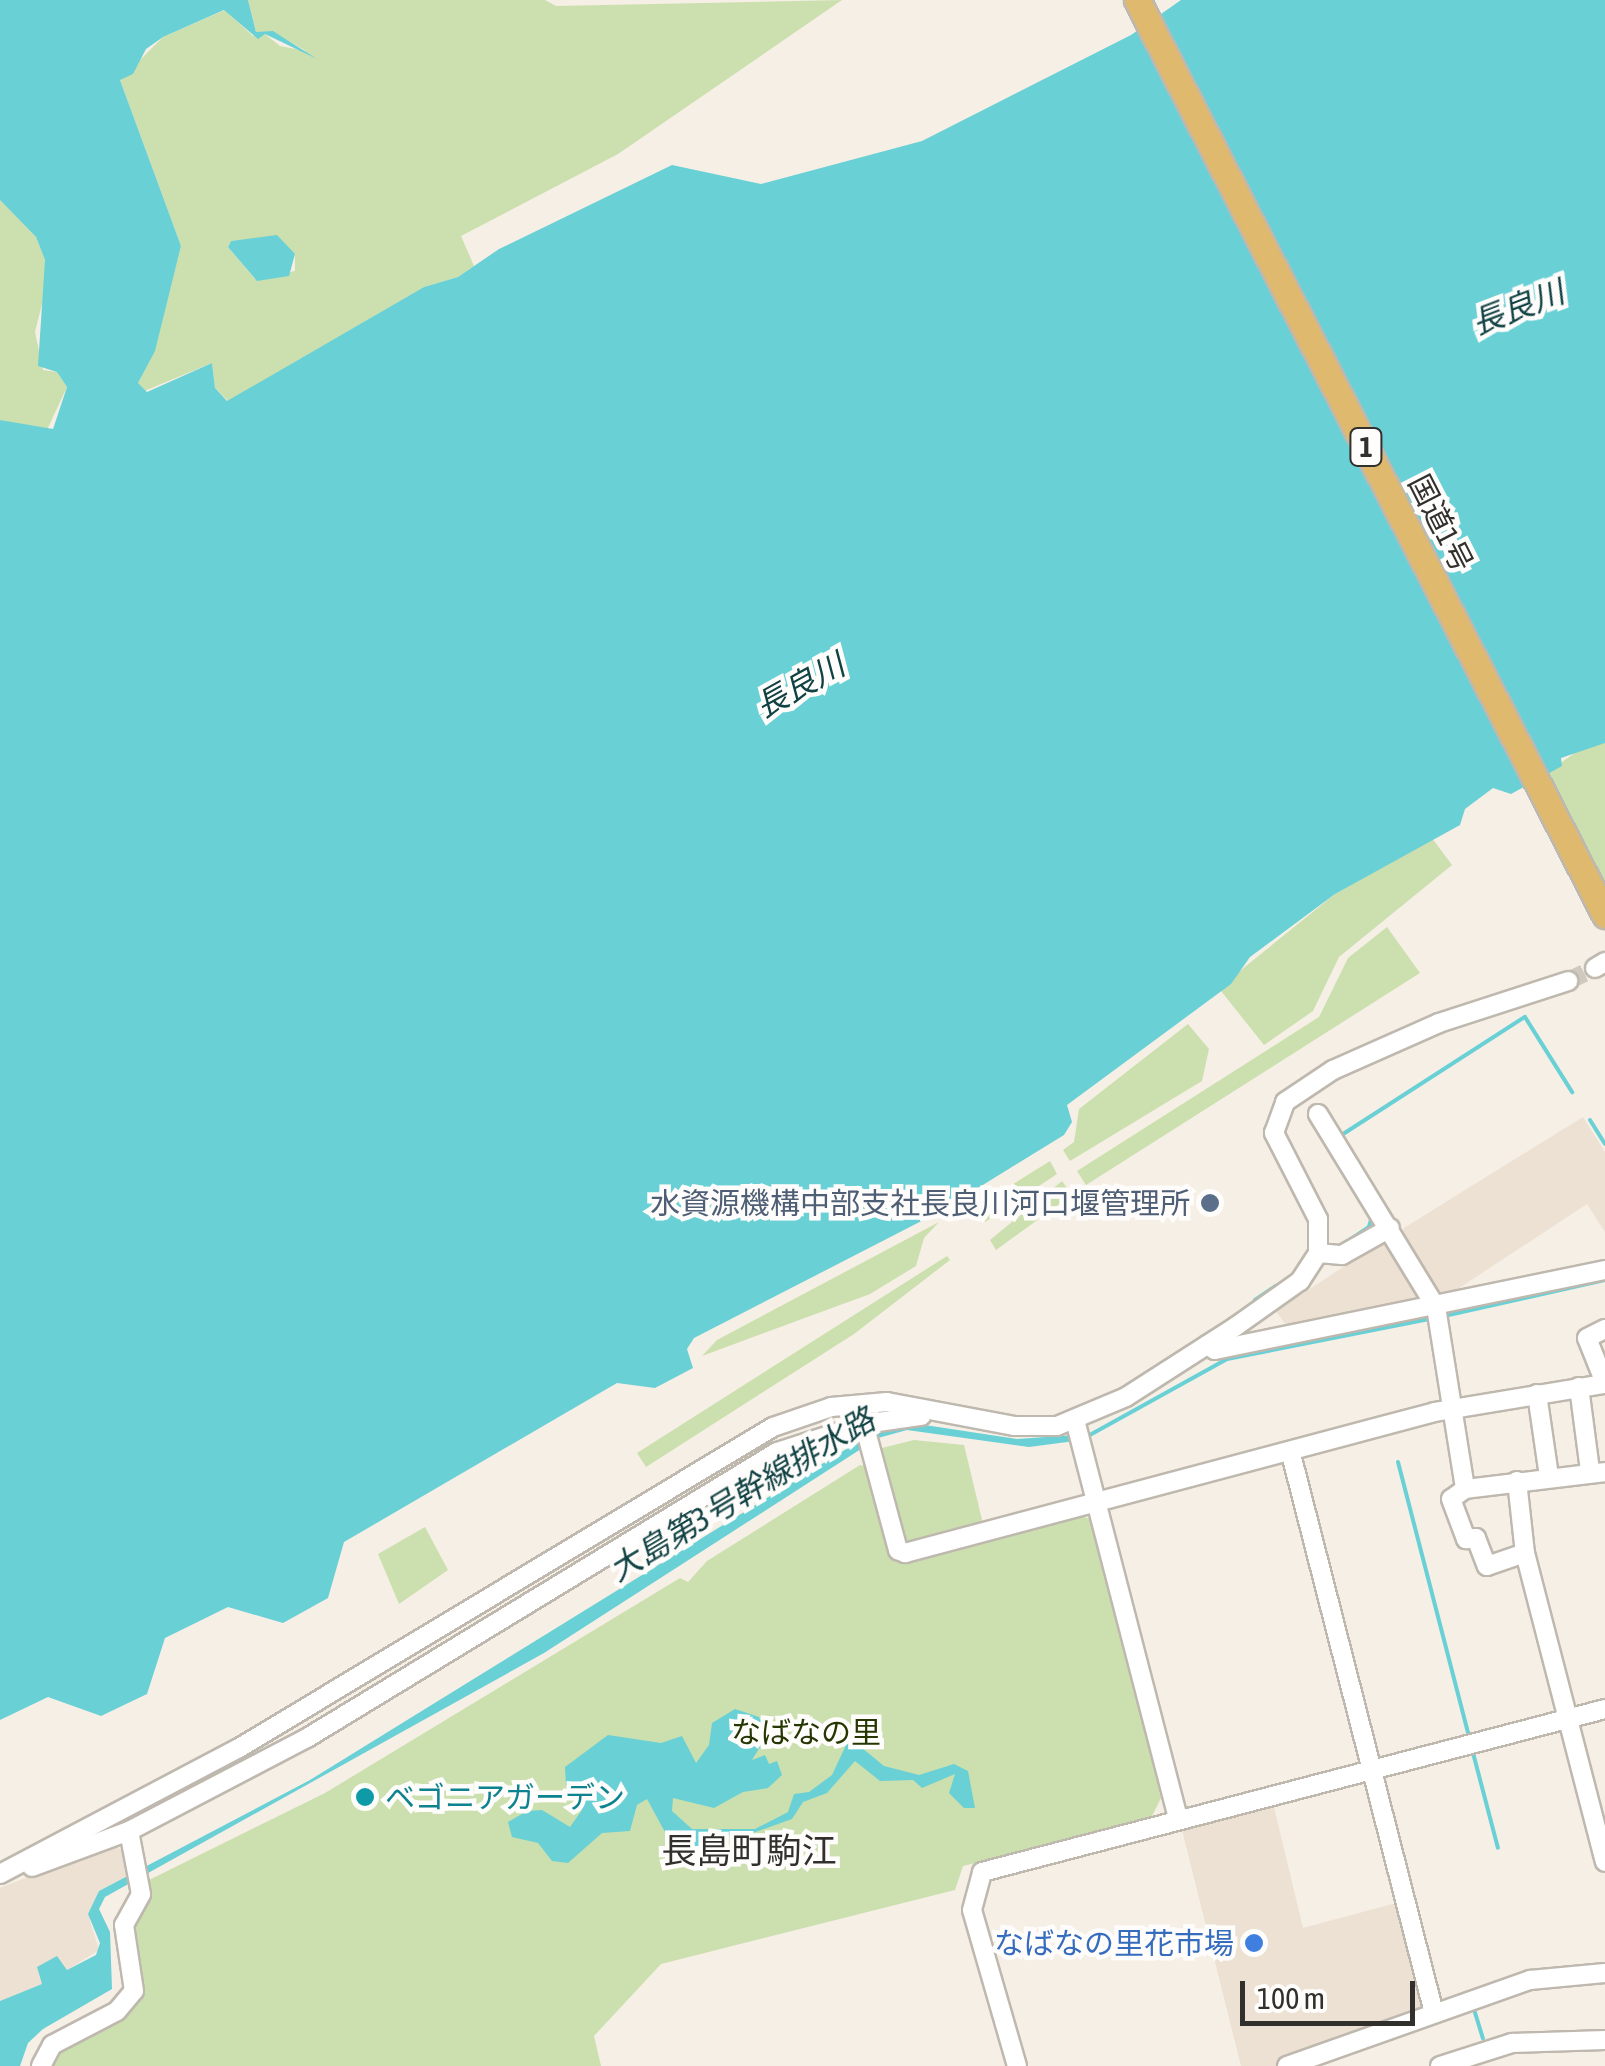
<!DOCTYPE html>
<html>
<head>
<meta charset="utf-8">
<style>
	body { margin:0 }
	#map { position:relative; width:1605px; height:2066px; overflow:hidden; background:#f6efe5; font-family:"Asap Condensed","Noto Sans JP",sans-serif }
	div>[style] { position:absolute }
	.built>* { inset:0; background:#ece1d2 }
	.green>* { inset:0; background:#cbe0ae }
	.water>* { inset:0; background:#69d0d6 }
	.stream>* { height:4px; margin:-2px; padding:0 2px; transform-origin:2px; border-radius:2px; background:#69d0d6 }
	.minor-tunnel>* { height:18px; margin-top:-9px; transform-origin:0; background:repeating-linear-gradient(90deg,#cfc9c0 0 18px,transparent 0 27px) }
	.roads { filter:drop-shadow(2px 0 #beb8ae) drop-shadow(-2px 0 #beb8ae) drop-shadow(0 2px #beb8ae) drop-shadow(0 -2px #beb8ae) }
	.minor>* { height:18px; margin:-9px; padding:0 9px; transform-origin:9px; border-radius:9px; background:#fff }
	.highway>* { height:25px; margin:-12.5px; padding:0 12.5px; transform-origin:12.5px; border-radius:12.5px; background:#dfba6e }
	.dots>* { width:28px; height:28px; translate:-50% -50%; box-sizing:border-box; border:5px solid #fefdfb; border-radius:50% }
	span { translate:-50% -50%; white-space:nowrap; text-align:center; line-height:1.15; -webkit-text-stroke:9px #fefdfb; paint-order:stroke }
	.shield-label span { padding:2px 8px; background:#fefdfb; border:2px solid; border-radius:8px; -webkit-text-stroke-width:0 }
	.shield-label { font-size:28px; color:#32302c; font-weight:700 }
	.street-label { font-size:30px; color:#32302c }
	.service-label { font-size:30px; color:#4e5e75 }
	.right { translate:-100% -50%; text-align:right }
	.park-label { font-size:30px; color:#263602 }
	.culture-label { font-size:30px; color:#0d838f }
	.left { translate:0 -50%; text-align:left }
	.shop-label { font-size:30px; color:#366cbe }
	.water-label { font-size:32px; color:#104143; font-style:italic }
	.quarter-label { font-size:35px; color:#32302c }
	.scale { position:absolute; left:1240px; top:1981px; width:175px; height:45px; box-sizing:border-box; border:5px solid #32302c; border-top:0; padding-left:12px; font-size:30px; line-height:35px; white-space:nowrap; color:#32302c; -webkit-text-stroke:8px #fefdfb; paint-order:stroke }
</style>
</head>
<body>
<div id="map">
	<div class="built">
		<div style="clip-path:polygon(1583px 1117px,1605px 1152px,1605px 1232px,1587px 1204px,1441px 1300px,1401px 1240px,1404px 1228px)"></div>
		<div style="clip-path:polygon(1385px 1240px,1427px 1300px,1291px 1332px,1276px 1311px)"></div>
		<div style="clip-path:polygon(1272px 1799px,1303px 1928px,1400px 1902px,1426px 2001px,1421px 2011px,1275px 2066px,1241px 2066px,1182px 1830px,1189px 1820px)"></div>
		<div style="clip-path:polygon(110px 1845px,126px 1851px,133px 1873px,99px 1891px,90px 1921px,99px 1950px,67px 1970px,57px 1957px,42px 1984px,0 2001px,0 1888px)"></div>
	</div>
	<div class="green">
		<div style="clip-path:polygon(evenodd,248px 0,545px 0,556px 6px,842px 0,618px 154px,461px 236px,474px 266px,458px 277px,424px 287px,228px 401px,215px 388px,212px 363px,142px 392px,138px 383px,154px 351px,181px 246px,120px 80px,163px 37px,225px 10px,253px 36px,265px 34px,280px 46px,306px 51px,273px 32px,256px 32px,248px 0,271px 237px,295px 254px,295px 271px,255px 279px,228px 247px,231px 241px,271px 237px)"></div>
		<div style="clip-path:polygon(0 200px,36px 237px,45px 260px,48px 280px,35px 332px,43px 370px,57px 372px,67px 387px,47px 430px,0 420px)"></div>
		<div style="clip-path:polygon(1605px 743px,1605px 886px,1546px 773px,1588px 744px)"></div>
		<div style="clip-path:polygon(1432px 838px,1452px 865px,1339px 957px,1313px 1011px,1264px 1045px,1221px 991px,1230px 979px,1335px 894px)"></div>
		<div style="clip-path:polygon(1387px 927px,1420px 973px,1086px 1185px,1077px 1171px,1319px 1017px,1348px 958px)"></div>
		<div style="clip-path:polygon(1188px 1024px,1209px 1049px,1202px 1081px,1070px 1161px,1063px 1150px,1074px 1142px,1079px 1109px)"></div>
		<div style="clip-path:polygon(1050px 1161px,1057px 1174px,985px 1222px,978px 1206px)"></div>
		<div style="clip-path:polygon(1062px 1181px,1072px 1195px,996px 1250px,990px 1240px)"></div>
		<div style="clip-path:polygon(939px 1222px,924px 1238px,916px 1266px,870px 1294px,702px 1356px,717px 1340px)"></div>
		<div style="clip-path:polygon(947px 1256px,950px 1260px,854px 1334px,646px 1467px,637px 1453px)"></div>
		<div style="clip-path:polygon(914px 1440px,964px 1445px,984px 1528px,910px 1546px,902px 1541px,878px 1449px)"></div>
		<div style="clip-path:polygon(860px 1465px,869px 1467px,893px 1559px,1073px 1514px,1091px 1519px,1161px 1798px,1150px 1820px,963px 1866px,955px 1890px,661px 1964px,594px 2036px,601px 2066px,48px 2066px,54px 2052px,128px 2013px,139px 1998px,143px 1976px,133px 1923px,151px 1900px,147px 1881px,325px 1793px,680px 1578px,688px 1582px,707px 1561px)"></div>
		<div style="clip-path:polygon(425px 1527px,448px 1570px,399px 1604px,378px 1554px)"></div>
	</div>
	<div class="water">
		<div style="clip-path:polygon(0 0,248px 0,256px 32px,273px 31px,317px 59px,265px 34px,258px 39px,224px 10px,163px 37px,146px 49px,133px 74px,120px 80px,181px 246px,155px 351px,138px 383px,147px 392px,212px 363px,215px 388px,227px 401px,424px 287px,458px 277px,499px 249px,672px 165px,761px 184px,922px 141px,1131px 35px,1181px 0,1605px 0,1605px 743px,1561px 758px,1562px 766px,1511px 794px,1493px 788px,1465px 809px,1460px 825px,1335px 894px,1250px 957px,1231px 984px,1067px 1105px,1072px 1122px,1064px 1135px,939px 1212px,694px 1338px,687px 1349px,693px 1368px,655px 1388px,617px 1383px,344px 1542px,328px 1598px,283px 1623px,228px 1607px,165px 1638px,147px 1694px,101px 1716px,48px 1697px,0 1720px,0 420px,53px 429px,67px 387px,57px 372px,38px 366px,45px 260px,36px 237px,0 200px)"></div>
		<div style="clip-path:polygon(277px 235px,295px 254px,289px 276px,257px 281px,228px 247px,231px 241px)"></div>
		<div style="clip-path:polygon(905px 1422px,1017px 1439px,1089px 1434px,1090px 1439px,1029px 1447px,907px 1430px,878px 1438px,544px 1653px,105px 1897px,99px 1909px,110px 1932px,112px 1989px,43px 2029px,28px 2043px,20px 2066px,0 2066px,0 2001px,42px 1984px,37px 1967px,57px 1956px,67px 1970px,96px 1955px,100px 1943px,88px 1914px,99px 1891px,310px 1780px,877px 1430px)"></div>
		<div style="clip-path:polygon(735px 1709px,759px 1717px,767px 1736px,752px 1760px,765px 1755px,769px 1764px,777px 1761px,782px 1775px,768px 1788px,743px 1792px,714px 1808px,673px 1798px,672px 1811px,692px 1829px,755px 1829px,788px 1812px,794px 1794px,809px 1792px,832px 1775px,853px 1730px,862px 1748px,884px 1766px,919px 1775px,954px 1764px,968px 1771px,975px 1808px,964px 1808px,949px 1793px,955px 1774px,922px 1788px,913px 1780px,880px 1781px,855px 1761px,827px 1793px,803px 1802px,792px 1819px,747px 1835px,714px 1836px,698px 1848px,672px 1845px,647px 1799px,637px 1805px,630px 1831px,602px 1833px,568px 1863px,552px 1861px,538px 1843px,512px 1837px,508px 1822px,527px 1811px,542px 1810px,570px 1827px,582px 1810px,566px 1785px,565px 1767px,608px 1735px,661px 1743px,682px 1736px,696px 1763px,709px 1745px,712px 1723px)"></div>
	</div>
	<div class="stream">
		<div style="left:1590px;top:1120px;width:28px;rotate:58deg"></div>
		<div style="left:1340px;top:1136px;width:220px;rotate:-32.8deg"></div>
		<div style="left:1525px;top:1017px;width:89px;rotate:57.9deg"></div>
		<div style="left:1345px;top:1243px;width:29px;rotate:-34deg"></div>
		<div style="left:1369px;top:1227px;width:11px;rotate:-75deg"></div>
		<div style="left:1255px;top:1300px;width:25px;rotate:-34deg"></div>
		<div style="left:1444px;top:1316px;width:165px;rotate:-12.6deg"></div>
		<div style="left:1088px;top:1436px;width:159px;rotate:-29deg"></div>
		<div style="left:1227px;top:1359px;width:206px;rotate:-11.2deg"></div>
		<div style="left:1398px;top:1462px;width:284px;rotate:75.5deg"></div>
		<div style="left:1472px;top:1749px;width:102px;rotate:75.3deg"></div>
		<div style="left:1473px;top:2006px;width:34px;rotate:73deg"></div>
	</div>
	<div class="minor-tunnel">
		<div style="left:1568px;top:981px;width:30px;rotate:-26deg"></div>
	</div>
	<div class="roads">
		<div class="minor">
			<div style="left:1595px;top:968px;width:12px;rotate:-31deg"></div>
			<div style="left:1318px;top:1114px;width:226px;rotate:58.6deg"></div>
			<div style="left:1436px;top:1307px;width:184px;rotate:80.9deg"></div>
			<div style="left:1465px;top:1489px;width:141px;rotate:-6.9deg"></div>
			<div style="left:1318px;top:1253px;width:34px;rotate:-90deg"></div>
			<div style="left:1318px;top:1219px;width:97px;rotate:-117.1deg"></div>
			<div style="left:1274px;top:1133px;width:33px;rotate:-70deg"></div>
			<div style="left:1285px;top:1102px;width:58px;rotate:-33.7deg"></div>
			<div style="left:1333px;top:1070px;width:116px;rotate:-23.9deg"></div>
			<div style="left:1439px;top:1023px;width:136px;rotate:-18deg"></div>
			<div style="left:1207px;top:1345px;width:9px;rotate:32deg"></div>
			<div style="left:1215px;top:1350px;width:398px;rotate:-11.6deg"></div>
			<div style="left:1605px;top:1383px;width:48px;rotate:-111.8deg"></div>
			<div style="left:1587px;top:1338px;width:20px;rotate:-27deg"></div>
			<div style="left:1579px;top:1387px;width:84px;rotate:82.5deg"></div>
			<div style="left:1537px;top:1394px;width:83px;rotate:81.7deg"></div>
			<div style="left:1075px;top:1420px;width:412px;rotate:75.5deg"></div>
			<div style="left:864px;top:1424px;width:131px;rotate:74.9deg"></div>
			<div style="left:898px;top:1550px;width:8px;rotate:23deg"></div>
			<div style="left:905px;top:1553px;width:548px;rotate:-14.9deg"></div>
			<div style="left:1435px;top:1412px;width:172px;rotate:-9.4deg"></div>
			<div style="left:1291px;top:1454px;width:577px;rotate:75.65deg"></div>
			<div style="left:1517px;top:1481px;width:72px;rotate:83.7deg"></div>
			<div style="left:1525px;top:1553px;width:319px;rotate:75.5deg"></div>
			<div style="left:1465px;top:1489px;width:17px;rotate:144deg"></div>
			<div style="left:1451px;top:1499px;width:43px;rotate:69.4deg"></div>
			<div style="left:1466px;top:1539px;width:10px;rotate:-6deg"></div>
			<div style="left:1476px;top:1538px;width:30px;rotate:69deg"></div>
			<div style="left:1487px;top:1566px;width:40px;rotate:-18.9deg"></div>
			<div style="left:32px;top:1867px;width:103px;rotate:-20.4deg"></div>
			<div style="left:129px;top:1831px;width:201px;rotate:-27.6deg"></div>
			<div style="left:307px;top:1738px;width:550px;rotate:-31.32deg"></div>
			<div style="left:777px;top:1452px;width:91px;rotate:-17.8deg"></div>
			<div style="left:864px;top:1424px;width:58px;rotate:-8deg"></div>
			<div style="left:0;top:1874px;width:270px;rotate:-27.8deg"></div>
			<div style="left:239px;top:1748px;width:623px;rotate:-31.01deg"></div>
			<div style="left:773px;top:1427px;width:61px;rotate:-19deg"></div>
			<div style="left:831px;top:1407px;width:56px;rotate:-5.1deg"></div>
			<div style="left:887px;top:1402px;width:129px;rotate:10.7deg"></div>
			<div style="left:1014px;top:1426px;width:43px"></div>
			<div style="left:1057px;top:1426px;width:75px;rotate:-22.8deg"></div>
			<div style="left:1126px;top:1397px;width:130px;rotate:-32.7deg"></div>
			<div style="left:1235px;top:1327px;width:80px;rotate:-35.3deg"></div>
			<div style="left:1300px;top:1281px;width:33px;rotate:-57deg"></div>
			<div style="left:1318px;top:1253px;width:24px;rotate:5deg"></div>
			<div style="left:1342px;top:1255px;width:55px;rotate:-29.4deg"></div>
			<div style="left:41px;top:2066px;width:24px;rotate:-62deg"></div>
			<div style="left:52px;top:2045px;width:73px;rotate:-27.6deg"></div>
			<div style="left:117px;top:2011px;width:26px;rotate:-50deg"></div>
			<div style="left:134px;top:1991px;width:67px;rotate:-98.6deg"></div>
			<div style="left:124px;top:1925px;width:35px;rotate:-61deg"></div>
			<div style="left:141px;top:1894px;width:64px;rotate:-100.8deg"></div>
			<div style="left:1017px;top:2066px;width:162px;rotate:-106.1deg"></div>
			<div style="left:972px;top:1910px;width:39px;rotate:-75deg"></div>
			<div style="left:982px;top:1872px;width:644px;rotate:-14.66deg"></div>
			<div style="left:1287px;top:2066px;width:258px;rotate:-19.5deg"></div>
			<div style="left:1530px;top:1980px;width:75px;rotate:-5.3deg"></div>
			<div style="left:1440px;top:2066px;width:76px;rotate:-17.7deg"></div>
			<div style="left:1512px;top:2043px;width:93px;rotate:-1.8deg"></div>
		</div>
		<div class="highway">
			<div style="left:1137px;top:0;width:1028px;rotate:62.91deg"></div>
		</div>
	</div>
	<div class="dots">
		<div style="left:1210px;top:1203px;background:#5c6f8a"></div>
		<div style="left:365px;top:1797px;background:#0f9aa8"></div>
		<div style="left:1254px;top:1943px;background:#3f7fe0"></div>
	</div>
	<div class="shield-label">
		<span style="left:1366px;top:447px">1</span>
	</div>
	<div class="street-label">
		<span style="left:1441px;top:523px;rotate:63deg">国道1号</span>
	</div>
	<div class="service-label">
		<span class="right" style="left:1190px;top:1203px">水資源機構中部支社長良川河口堰管理所</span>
	</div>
	<div class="park-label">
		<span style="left:806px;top:1732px">なばなの里</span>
	</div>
	<div class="culture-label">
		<span class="left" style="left:385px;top:1797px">ベゴニアガーデン</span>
	</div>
	<div class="shop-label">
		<span class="right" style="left:1234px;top:1943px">なばなの里花市場</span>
	</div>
	<div class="water-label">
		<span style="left:1518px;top:308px;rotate:-21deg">長良川</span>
		<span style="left:800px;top:686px;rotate:-29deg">長良川</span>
		<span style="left:742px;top:1495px;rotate:-31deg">大島第3号幹線排水路</span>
	</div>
	<div class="quarter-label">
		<span style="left:749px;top:1850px">長島町駒江</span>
	</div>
	<div class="scale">100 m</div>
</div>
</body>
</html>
